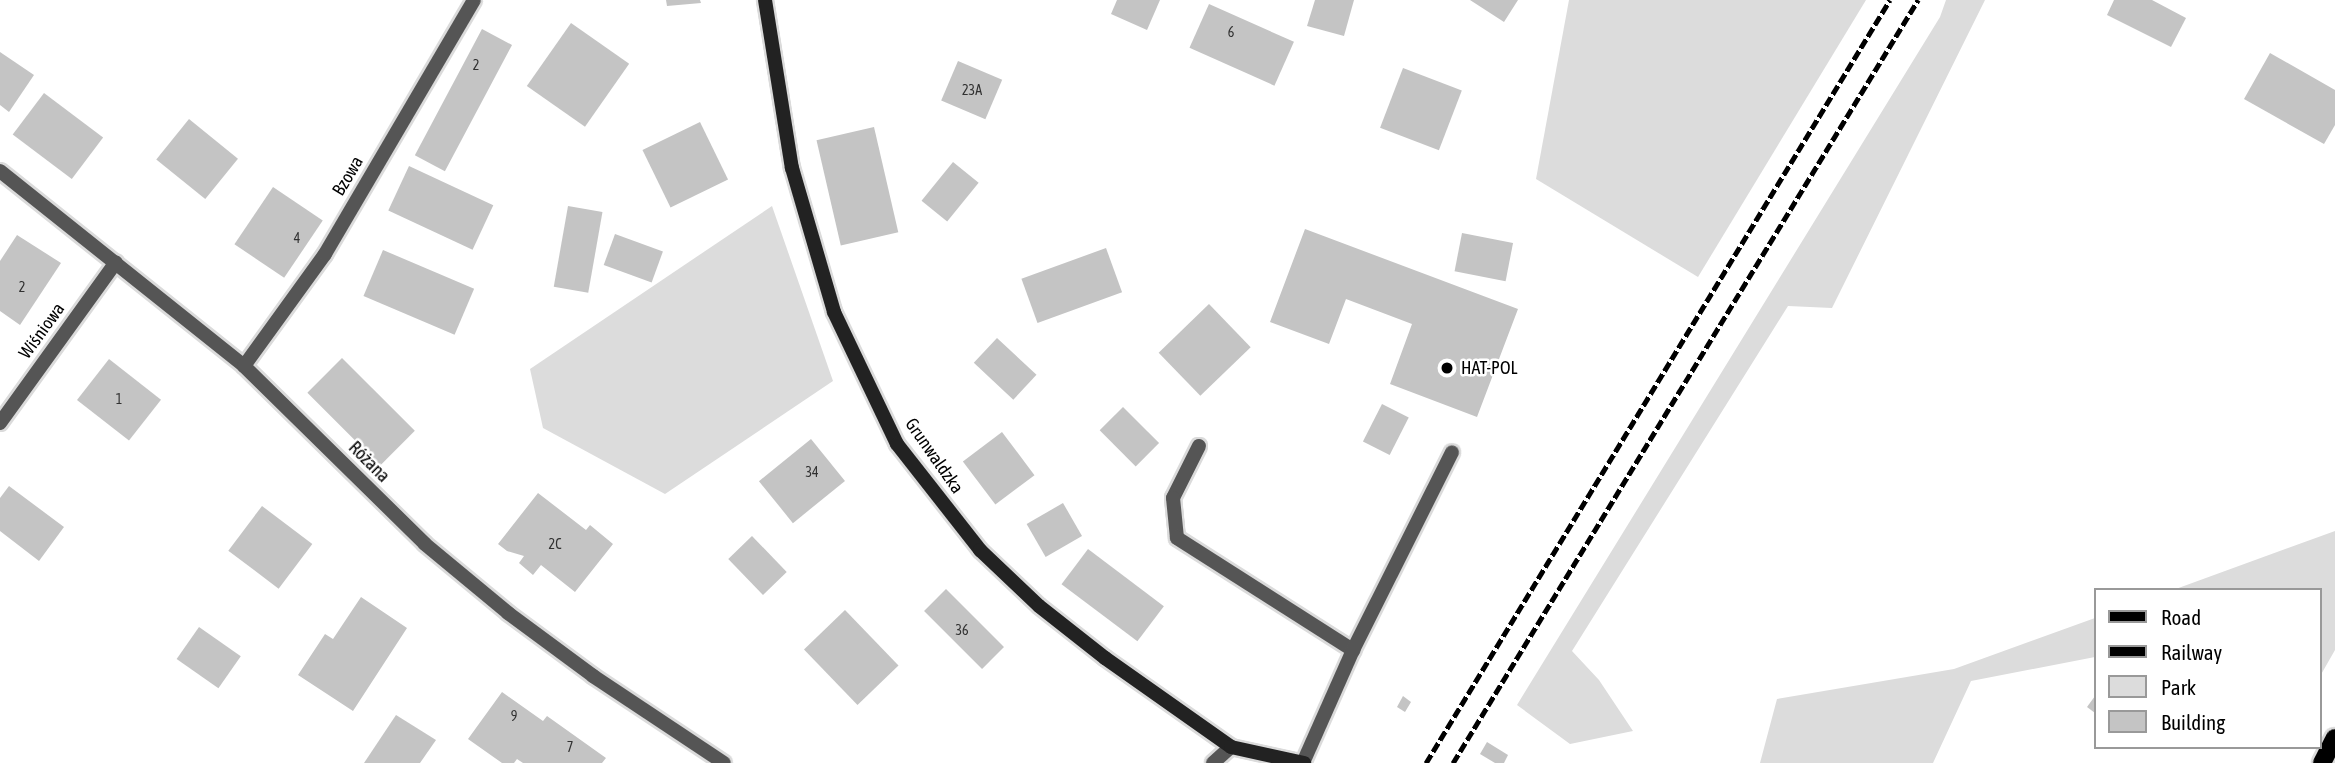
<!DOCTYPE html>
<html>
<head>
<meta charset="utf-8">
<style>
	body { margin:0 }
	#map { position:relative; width:2335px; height:763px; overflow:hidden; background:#fff; font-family:"Asap Condensed",sans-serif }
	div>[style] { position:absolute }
	.green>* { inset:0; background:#dcdcdc }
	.building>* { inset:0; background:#c4c4c4; transform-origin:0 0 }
	.roads { filter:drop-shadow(2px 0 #dbdbdb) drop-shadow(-2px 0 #dbdbdb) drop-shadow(0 2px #dbdbdb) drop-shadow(0 -2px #dbdbdb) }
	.lane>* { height:14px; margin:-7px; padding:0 7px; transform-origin:7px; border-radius:7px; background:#555 }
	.street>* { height:14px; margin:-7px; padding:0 7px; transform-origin:7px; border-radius:7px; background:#555 }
	.secondary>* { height:14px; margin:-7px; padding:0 7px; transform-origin:7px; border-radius:7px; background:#222 }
	.primary>* { height:18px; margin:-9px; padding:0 9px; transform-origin:9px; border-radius:9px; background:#000 }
	.rail>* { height:5px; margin-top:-2.5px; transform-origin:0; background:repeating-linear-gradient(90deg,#000 0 10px,transparent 0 13.5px) }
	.dots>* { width:19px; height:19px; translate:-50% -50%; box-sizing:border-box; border:4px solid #fff; border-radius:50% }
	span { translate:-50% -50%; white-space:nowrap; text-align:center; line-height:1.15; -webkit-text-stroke:5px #fff; paint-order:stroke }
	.number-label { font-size:14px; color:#313131 }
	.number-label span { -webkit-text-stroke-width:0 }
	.street-label { font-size:18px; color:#000 }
	.poi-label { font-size:18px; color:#000 }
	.left { translate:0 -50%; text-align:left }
	.legend { position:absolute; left:2094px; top:588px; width:228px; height:161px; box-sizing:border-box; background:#fff; border:2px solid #999; margin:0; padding:9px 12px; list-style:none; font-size:21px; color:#000 }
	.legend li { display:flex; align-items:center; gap:14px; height:35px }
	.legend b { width:35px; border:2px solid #999 }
</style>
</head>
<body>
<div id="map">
	<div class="green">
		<div style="clip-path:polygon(1569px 0,1866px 0,1698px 277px,1536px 179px)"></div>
		<div style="clip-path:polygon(1946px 0,1985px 0,1832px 308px,1788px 306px,1572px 651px,1599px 680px,1633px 731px,1570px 744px,1517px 705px,1940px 17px)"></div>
		<div style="clip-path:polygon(772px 206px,833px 381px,665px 494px,543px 428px,530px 369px)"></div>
		<div style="clip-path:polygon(2335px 531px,2335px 650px,2319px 678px,2319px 590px,2173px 590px)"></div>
		<div style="clip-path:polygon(2095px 618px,2095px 657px,1971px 681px,1933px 763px,1760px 763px,1777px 699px,1954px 669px)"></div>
	</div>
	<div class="building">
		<div style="clip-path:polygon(666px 0,700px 0,701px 3px,667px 6px)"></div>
		<div style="clip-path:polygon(1117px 0,1160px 0,1147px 30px,1111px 14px)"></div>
		<div style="clip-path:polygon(1315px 0,1354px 0,1344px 36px,1307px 26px)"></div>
		<div style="clip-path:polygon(1470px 0,1518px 0,1504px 22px)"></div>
		<div style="clip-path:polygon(2114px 0,2152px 0,2186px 18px,2171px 47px,2107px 15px)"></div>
		<div style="left:1209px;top:4px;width:93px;height:48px;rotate:24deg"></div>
		<div style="left:571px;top:23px;width:71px;height:77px;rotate:35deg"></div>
		<div style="left:482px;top:29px;width:34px;height:143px;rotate:28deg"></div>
		<div style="clip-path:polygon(0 52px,34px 75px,9px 112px,0 105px)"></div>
		<div style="clip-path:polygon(2270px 53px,2335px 90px,2335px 125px,2324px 144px,2244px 99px)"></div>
		<div style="left:958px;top:61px;width:48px;height:43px;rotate:23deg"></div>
		<div style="left:1403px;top:68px;width:63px;height:64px;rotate:21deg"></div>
		<div style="left:44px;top:93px;width:74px;height:52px;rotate:37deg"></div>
		<div style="left:189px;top:119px;width:63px;height:52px;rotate:39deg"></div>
		<div style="left:700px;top:122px;width:64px;height:64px;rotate:64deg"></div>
		<div style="left:874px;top:127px;width:108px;height:59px;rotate:77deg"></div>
		<div style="left:953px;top:162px;width:33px;height:50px;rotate:39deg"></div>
		<div style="left:409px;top:166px;width:93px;height:49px;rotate:25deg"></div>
		<div style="left:273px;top:187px;width:60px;height:69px;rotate:34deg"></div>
		<div style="left:568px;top:206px;width:35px;height:82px;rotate:10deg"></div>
		<div style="clip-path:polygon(1305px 229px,1518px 309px,1477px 417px,1390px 384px,1412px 324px,1346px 299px,1329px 344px,1270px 322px)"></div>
		<div style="left:1462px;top:233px;width:52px;height:39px;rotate:11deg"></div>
		<div style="left:615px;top:234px;width:51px;height:33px;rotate:20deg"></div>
		<div style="clip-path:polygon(17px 235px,61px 263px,20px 325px,0 311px,0 261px)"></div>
		<div style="left:1106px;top:248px;width:47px;height:90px;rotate:70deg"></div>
		<div style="left:383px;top:250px;width:99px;height:50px;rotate:23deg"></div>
		<div style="left:1209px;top:304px;width:60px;height:70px;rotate:46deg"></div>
		<div style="left:997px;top:338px;width:54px;height:34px;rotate:43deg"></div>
		<div style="left:342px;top:358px;width:103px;height:49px;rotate:45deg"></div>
		<div style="left:109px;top:359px;width:66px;height:52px;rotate:38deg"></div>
		<div style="left:1382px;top:404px;width:30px;height:42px;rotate:27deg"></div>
		<div style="left:1123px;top:407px;width:51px;height:33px;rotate:45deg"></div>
		<div style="left:1002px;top:432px;width:54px;height:49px;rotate:53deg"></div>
		<div style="left:811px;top:439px;width:54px;height:67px;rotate:51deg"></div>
		<div style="clip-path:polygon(9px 486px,64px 527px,39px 561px,0 531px,0 498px)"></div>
		<div style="clip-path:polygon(538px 493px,586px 530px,590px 525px,613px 544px,575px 592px,541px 565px,533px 575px,519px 563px,524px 556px,507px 551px,498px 544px)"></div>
		<div style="left:1063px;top:503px;width:38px;height:42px;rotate:60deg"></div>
		<div style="left:262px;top:506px;width:63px;height:56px;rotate:37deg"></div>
		<div style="left:752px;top:536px;width:50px;height:33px;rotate:46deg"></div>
		<div style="left:1088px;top:549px;width:95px;height:44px;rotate:37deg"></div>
		<div style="left:946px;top:589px;width:82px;height:31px;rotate:45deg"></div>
		<div style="clip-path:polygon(361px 597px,407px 628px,353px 711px,298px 675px,325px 634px,333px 639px)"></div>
		<div style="left:845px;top:610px;width:77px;height:57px;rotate:46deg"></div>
		<div style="left:199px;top:627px;width:51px;height:39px;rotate:35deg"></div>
		<div style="clip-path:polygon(502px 692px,543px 721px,547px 716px,606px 758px,602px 763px,523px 763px,517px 759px,514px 763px,502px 763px,468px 739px)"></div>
		<div style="clip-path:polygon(1403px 696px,1411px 702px,1405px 712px,1397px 707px)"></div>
		<div style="clip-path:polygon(2095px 696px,2095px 713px,2087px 707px)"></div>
		<div style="clip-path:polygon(396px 715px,436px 740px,420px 763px,364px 763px)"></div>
		<div style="clip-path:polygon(1487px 742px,1508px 755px,1504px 763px,1495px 763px,1480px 754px)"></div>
	</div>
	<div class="roads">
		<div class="lane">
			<div style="left:1199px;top:446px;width:58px;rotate:116.6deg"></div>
			<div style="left:1173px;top:498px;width:40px;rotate:84.3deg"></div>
			<div style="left:1177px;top:538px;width:209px;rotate:32.5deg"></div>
			<div style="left:1353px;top:650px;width:124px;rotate:113.9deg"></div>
			<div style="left:1353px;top:650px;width:221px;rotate:-63.4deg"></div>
		</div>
		<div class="street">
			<div style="left:0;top:171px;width:312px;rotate:38.6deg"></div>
			<div style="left:244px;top:366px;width:254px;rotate:44.5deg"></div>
			<div style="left:425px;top:544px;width:108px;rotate:39.7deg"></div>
			<div style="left:508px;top:613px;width:106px;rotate:36.5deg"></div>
			<div style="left:593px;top:676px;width:157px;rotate:33.6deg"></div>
			<div style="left:244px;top:366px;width:138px;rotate:-54.1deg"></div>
			<div style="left:325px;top:254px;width:294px;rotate:-59.6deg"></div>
			<div style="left:0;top:423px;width:198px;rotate:-54.2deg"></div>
			<div style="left:1213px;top:763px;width:24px;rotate:-42deg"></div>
		</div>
		<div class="secondary">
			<div style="left:765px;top:0;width:170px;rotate:80.9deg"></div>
			<div style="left:792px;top:168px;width:150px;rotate:73.7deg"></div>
			<div style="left:834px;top:312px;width:146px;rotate:64.5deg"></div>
			<div style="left:897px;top:444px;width:135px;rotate:51.9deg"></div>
			<div style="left:980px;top:550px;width:81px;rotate:43.5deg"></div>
			<div style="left:1039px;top:606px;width:84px;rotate:38.2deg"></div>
			<div style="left:1105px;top:658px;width:154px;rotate:35.2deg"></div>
			<div style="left:1231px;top:747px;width:75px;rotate:12.4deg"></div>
		</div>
		<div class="primary">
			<div style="left:2322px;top:763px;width:28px;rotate:-63deg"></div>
		</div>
	</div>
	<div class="rail">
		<div style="left:1426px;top:763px;width:893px;rotate:-58.7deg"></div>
		<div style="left:1453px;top:763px;width:894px;rotate:-58.64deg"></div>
	</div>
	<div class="dots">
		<div style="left:1447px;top:368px;background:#000"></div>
	</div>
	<div class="number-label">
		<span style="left:1231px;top:32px">6</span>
		<span style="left:476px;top:65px">2</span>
		<span style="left:972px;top:90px">23A</span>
		<span style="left:297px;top:238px">4</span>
		<span style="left:22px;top:287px">2</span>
		<span style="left:119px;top:399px">1</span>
		<span style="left:812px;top:472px">34</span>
		<span style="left:555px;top:544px">2C</span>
		<span style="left:962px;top:630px">36</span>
		<span style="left:514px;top:716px">9</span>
		<span style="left:570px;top:747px">7</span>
	</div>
	<div class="street-label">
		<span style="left:348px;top:176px;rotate:-59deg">Bzowa</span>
		<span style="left:42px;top:331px;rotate:-54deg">Wiśniowa</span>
		<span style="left:934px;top:456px;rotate:55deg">Grunwaldzka</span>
		<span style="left:369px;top:462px;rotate:45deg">Różana</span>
	</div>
	<div class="poi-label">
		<span class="left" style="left:1461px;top:368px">HAT-POL</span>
	</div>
	<ul class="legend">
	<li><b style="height:9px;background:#000"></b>Road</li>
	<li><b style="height:9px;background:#000"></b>Railway</li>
	<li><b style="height:19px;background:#dcdcdc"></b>Park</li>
	<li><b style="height:19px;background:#c4c4c4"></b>Building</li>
	</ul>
</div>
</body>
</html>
